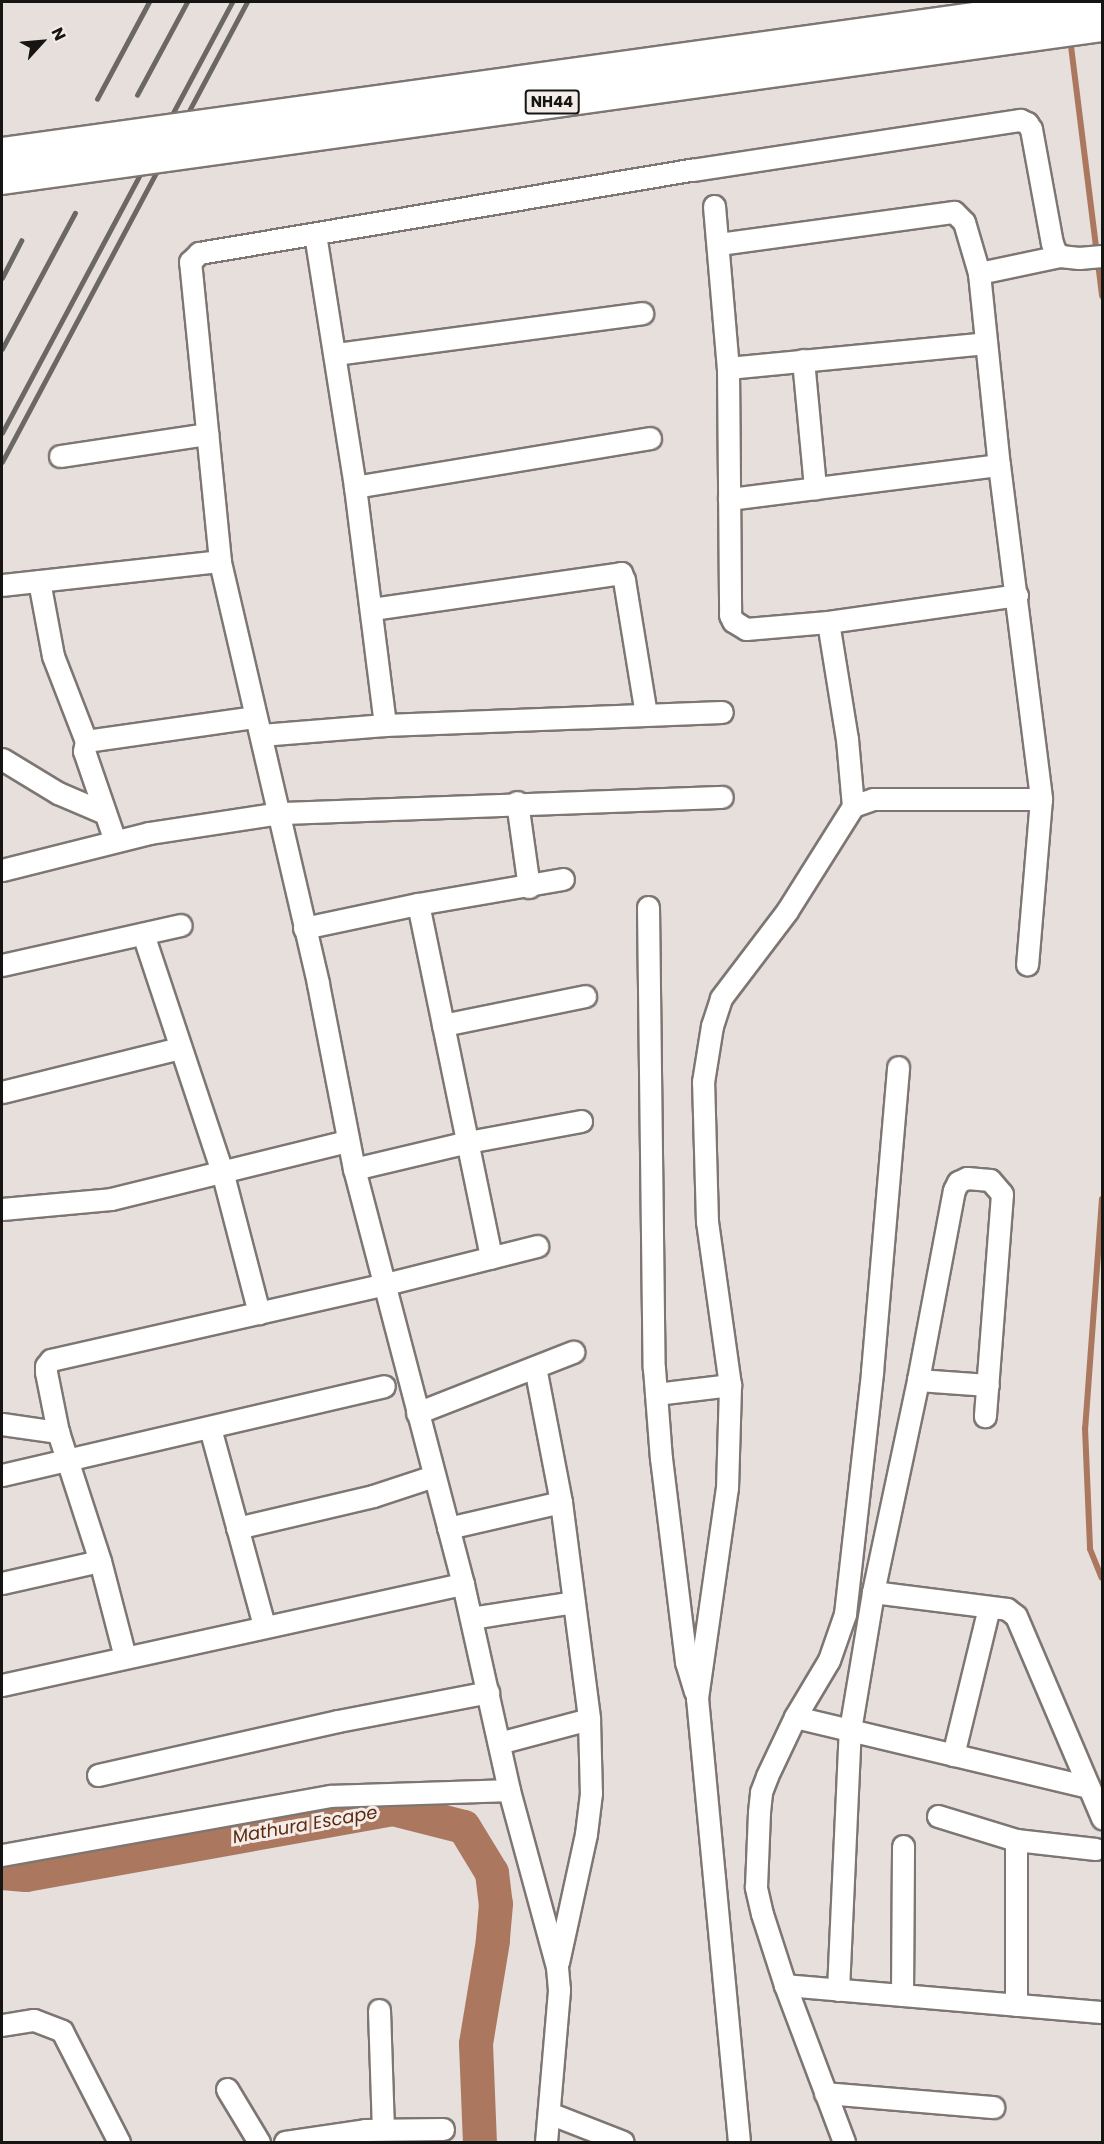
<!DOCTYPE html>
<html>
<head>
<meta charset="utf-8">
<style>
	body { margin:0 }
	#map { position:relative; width:1104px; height:2144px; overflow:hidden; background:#e6dfdb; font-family:Poppins,sans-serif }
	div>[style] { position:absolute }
	.stream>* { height:6px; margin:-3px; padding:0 3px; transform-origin:3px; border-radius:3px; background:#ab775e }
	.river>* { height:34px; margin:-17px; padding:0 17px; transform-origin:17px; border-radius:17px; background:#ab775e }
	.roads { filter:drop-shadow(2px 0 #7d7673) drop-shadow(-2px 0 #7d7673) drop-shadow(0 2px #7d7673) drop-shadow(0 -2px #7d7673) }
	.minor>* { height:21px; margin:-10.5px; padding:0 10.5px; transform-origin:10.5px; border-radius:10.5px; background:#fff }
	.rail>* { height:4.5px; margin:-2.25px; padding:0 2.25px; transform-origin:2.25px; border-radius:2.25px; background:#6b6764 }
	.bridges { filter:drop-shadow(2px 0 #7d7673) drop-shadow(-2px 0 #7d7673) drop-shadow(0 2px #7d7673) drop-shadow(0 -2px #7d7673) }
	.highway-bridge>* { height:32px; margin:-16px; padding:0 16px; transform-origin:16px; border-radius:16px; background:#fff }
	span { translate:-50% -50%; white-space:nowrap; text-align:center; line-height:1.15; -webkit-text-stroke:6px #f3ece8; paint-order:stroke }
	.shield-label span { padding:2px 4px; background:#f3ece8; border:2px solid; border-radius:4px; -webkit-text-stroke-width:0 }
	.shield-label { font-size:15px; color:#171513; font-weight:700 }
	.water-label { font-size:18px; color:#5e2b10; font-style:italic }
	.frame { position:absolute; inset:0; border:3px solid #171513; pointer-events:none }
	.north { position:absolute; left:12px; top:12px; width:60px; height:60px; -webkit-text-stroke:4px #f3ece8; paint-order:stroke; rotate:64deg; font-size:16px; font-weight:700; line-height:24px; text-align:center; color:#171513 }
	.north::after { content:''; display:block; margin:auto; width:21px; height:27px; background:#171513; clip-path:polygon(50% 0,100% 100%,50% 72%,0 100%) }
</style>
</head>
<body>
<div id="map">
	<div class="stream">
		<div style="left:1070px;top:38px;width:260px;rotate:82.9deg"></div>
		<div style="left:1102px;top:1199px;width:230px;rotate:94.2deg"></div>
		<div style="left:1085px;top:1428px;width:121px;rotate:87.6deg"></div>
		<div style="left:1090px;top:1549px;width:31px;rotate:68deg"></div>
	</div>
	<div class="river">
		<div style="left:2px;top:1873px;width:24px;rotate:5deg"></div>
		<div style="left:26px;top:1875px;width:373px;rotate:-10.2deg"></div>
		<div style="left:393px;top:1809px;width:73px;rotate:14.2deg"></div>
		<div style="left:464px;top:1827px;width:54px;rotate:58.7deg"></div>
		<div style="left:492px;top:1873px;width:31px;rotate:83deg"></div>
		<div style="left:496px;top:1904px;width:37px;rotate:95deg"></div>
		<div style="left:493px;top:1941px;width:104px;rotate:99.4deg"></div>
		<div style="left:476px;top:2044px;width:98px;rotate:87.7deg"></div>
	</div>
	<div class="roads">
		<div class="minor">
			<div style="left:714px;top:206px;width:163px;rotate:85.1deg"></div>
			<div style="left:728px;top:368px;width:247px;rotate:89.5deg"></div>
			<div style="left:730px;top:615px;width:7px;rotate:63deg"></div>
			<div style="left:733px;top:621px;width:15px;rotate:32deg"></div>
			<div style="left:746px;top:629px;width:82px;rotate:-4.9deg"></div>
			<div style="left:828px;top:622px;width:191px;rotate:-8.1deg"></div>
			<div style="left:315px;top:234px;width:256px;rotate:81deg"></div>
			<div style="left:355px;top:487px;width:240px;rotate:82.8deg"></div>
			<div style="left:719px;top:244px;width:237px;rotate:-7.8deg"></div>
			<div style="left:954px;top:212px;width:14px;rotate:45deg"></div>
			<div style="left:964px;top:222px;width:53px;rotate:73.6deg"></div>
			<div style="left:979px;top:273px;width:193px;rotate:84.1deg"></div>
			<div style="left:999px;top:465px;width:337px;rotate:82.8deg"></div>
			<div style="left:1041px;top:799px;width:166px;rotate:94.8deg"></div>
			<div style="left:979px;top:273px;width:83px;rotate:-11.9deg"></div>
			<div style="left:336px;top:354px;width:309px;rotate:-7.6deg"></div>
			<div style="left:803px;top:360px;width:129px;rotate:84.6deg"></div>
			<div style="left:728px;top:368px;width:259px;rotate:-5.5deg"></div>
			<div style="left:60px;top:456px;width:149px;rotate:-8.5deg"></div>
			<div style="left:355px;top:487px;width:299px;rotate:-9.4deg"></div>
			<div style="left:729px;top:499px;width:272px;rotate:-7.2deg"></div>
			<div style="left:39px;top:581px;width:76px;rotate:79.4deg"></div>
			<div style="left:53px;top:656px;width:91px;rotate:68.8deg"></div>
			<div style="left:2px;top:585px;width:219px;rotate:-6.3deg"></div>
			<div style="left:372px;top:609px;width:252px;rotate:-8.2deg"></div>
			<div style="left:621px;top:573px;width:8px;rotate:67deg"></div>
			<div style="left:624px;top:580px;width:136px;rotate:80.7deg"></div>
			<div style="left:828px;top:622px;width:119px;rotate:80.8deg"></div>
			<div style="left:847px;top:739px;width:67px;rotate:84.9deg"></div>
			<div style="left:261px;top:735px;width:124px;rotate:-4.6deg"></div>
			<div style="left:385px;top:725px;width:337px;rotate:-2.2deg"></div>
			<div style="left:2px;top:759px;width:66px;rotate:31.3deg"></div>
			<div style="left:58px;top:793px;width:51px;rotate:23.1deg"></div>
			<div style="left:517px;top:802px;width:86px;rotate:82deg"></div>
			<div style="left:115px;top:841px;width:95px;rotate:-109deg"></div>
			<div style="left:84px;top:751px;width:10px;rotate:-79deg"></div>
			<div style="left:86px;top:741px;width:171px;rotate:-8.1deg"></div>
			<div style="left:2px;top:870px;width:152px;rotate:-14.1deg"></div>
			<div style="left:149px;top:833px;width:133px;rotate:-8.7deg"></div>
			<div style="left:280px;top:813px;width:442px;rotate:-2.1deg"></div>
			<div style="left:418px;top:904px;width:361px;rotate:78.3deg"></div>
			<div style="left:648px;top:907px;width:461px;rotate:89.3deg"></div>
			<div style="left:654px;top:1368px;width:90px;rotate:85.6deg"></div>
			<div style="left:661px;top:1458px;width:206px;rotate:83deg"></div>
			<div style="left:686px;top:1662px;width:31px;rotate:73deg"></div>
			<div style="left:304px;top:928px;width:116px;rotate:-11.9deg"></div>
			<div style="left:418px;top:904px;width:147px;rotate:-9.8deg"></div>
			<div style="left:143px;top:934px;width:250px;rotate:71.6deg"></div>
			<div style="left:222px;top:1171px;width:147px;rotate:75.4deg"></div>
			<div style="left:2px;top:965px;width:183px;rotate:-12.6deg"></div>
			<div style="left:443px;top:1025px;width:145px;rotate:-11.5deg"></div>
			<div style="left:2px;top:1092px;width:183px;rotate:-13.9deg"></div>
			<div style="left:354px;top:1169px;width:117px;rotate:-13.3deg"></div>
			<div style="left:468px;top:1142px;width:115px;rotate:-10.5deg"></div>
			<div style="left:2px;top:1209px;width:109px;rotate:-5.2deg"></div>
			<div style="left:111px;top:1199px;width:244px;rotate:-13.8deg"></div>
			<div style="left:535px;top:1367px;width:137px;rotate:79.1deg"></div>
			<div style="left:561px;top:1502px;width:219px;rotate:82.6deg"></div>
			<div style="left:589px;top:1719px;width:74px;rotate:88.5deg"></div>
			<div style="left:591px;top:1793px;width:41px;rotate:97deg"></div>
			<div style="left:586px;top:1834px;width:131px;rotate:102.3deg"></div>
			<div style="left:918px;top:1380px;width:70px;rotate:4.1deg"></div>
			<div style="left:656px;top:1394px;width:75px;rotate:-6.9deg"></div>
			<div style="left:417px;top:1413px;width:168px;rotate:-21.4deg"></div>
			<div style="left:2px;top:1424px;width:57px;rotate:8.1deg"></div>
			<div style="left:210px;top:1428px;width:204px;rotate:74.7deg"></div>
			<div style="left:2px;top:1475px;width:392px;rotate:-13.1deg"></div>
			<div style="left:237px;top:1528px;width:140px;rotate:-13.2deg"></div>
			<div style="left:373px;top:1496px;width:64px;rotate:-18.2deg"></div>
			<div style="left:448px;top:1528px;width:116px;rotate:-13deg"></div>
			<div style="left:2px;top:1583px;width:100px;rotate:-12.7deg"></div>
			<div style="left:873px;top:1592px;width:135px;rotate:7.2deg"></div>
			<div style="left:1007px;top:1609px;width:11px;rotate:38deg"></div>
			<div style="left:1016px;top:1616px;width:220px;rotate:66.9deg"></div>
			<div style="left:471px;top:1618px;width:104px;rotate:-8.8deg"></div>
			<div style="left:125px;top:1657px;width:99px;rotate:-104.6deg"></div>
			<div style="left:100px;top:1561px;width:136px;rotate:-108deg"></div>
			<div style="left:58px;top:1432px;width:61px;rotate:-101.3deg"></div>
			<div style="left:46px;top:1372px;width:6px;rotate:-90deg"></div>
			<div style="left:46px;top:1366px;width:8px;rotate:-50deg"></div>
			<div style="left:51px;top:1360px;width:344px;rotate:-12.8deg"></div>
			<div style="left:386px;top:1284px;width:156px;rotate:-14.1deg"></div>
			<div style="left:2px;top:1685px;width:472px;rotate:-12.4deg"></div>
			<div style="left:795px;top:1717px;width:302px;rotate:13.4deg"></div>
			<div style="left:499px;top:1743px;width:93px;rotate:-14.9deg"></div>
			<div style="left:953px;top:1755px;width:152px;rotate:-76.3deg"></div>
			<div style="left:98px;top:1775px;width:246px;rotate:-12.7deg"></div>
			<div style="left:338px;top:1721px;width:153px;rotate:-10.9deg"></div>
			<div style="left:938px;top:1816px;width:82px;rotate:17.1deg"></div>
			<div style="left:1016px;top:1840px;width:80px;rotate:6.5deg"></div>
			<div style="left:2px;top:1855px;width:334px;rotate:-10.2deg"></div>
			<div style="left:331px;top:1796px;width:178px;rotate:-1.9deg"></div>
			<div style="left:785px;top:1985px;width:318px;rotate:4.9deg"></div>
			<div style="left:838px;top:1990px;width:260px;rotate:-87.4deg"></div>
			<div style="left:850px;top:1730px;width:140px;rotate:-80.5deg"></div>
			<div style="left:873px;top:1592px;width:217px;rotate:-78deg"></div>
			<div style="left:918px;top:1380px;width:193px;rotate:-79.3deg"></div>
			<div style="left:954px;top:1190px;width:9px;rotate:-63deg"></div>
			<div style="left:958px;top:1182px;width:10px;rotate:-24deg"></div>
			<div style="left:967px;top:1178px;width:23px;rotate:5deg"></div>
			<div style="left:990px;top:1180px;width:18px;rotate:49deg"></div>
			<div style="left:1002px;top:1194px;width:223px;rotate:94.4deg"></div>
			<div style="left:902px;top:1995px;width:149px;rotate:-89.6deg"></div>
			<div style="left:1016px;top:2005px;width:165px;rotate:-90deg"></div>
			<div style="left:379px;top:2010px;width:119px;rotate:88.1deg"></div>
			<div style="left:2px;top:2025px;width:32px;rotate:-9deg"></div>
			<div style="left:34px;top:2020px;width:30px;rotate:21deg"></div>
			<div style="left:62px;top:2031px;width:125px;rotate:62.8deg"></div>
			<div style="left:227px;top:2089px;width:62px;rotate:58.9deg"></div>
			<div style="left:825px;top:2093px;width:169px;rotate:4.8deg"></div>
			<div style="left:549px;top:2113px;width:79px;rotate:21.4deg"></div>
			<div style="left:285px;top:2142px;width:81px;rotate:-8.5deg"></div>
			<div style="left:365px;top:2130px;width:78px;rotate:-0.7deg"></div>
			<div style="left:546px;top:2142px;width:153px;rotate:-85.1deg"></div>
			<div style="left:559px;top:1990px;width:23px;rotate:-95deg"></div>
			<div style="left:557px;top:1967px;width:183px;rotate:-105.2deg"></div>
			<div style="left:509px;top:1790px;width:211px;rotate:-102.6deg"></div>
			<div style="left:463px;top:1584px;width:429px;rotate:-104.7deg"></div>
			<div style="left:354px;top:1169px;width:189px;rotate:-101deg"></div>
			<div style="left:318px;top:983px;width:433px;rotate:-103.1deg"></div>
			<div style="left:220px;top:561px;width:301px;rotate:-95.7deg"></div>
			<div style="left:190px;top:262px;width:13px;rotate:-45deg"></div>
			<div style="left:199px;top:253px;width:500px;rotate:-9.6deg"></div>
			<div style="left:692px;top:170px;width:332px;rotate:-8.7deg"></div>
			<div style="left:1020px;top:120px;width:8px;rotate:23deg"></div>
			<div style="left:1027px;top:123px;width:7px;rotate:56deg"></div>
			<div style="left:1031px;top:129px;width:116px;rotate:79.6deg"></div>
			<div style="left:1052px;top:243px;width:9px;rotate:69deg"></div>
			<div style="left:1055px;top:251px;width:7px;rotate:45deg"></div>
			<div style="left:1060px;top:256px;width:19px;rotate:6deg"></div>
			<div style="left:1079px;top:258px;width:23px;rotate:-5deg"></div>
			<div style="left:739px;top:2142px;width:446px;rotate:-95.4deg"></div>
			<div style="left:697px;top:1698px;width:212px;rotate:-81.9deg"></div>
			<div style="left:727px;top:1488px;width:103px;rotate:-88.3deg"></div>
			<div style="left:730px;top:1385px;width:165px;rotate:-98deg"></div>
			<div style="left:707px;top:1222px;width:140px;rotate:-91.6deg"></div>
			<div style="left:703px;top:1082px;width:57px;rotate:-80.9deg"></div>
			<div style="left:712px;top:1026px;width:29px;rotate:-72deg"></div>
			<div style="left:721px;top:998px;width:109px;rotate:-52.8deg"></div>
			<div style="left:787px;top:911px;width:124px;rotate:-57.8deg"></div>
			<div style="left:853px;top:806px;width:21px;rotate:-19deg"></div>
			<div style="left:873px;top:799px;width:168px"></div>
			<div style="left:844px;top:2142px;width:168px;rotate:-110.6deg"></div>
			<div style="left:785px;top:1985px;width:75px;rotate:-107.9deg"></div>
			<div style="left:762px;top:1914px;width:28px;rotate:-103deg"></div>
			<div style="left:756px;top:1887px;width:75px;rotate:-87.7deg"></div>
			<div style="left:759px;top:1812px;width:20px;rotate:-84deg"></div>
			<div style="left:761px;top:1792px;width:17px;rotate:-69deg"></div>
			<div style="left:767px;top:1776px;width:65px;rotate:-64.6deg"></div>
			<div style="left:795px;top:1717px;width:66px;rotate:-59.2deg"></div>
			<div style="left:829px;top:1660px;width:49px;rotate:-70.8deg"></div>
			<div style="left:845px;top:1614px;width:244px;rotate:-83.6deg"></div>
			<div style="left:872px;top:1372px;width:306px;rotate:-85.1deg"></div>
		</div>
	</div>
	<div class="rail">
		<div style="left:137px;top:95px;width:106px;rotate:-61.7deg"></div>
		<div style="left:97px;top:99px;width:110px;rotate:-61.8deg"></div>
		<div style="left:2px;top:278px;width:42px;rotate:-62.8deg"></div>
		<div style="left:2px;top:349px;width:154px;rotate:-61.8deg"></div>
		<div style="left:2px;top:433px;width:489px;rotate:-61.9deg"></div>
		<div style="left:2px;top:462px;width:521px;rotate:-61.96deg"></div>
	</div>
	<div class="bridges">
		<div class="highway-bridge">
			<div style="left:2px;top:154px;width:1106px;rotate:-7.9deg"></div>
			<div style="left:2px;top:178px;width:1111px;rotate:-7.92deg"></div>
		</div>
	</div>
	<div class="shield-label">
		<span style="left:552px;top:102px">NH44</span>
	</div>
	<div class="water-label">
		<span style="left:305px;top:1825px;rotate:-10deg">Mathura Escape</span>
	</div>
	<div class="frame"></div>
	<div class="north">N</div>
</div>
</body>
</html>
